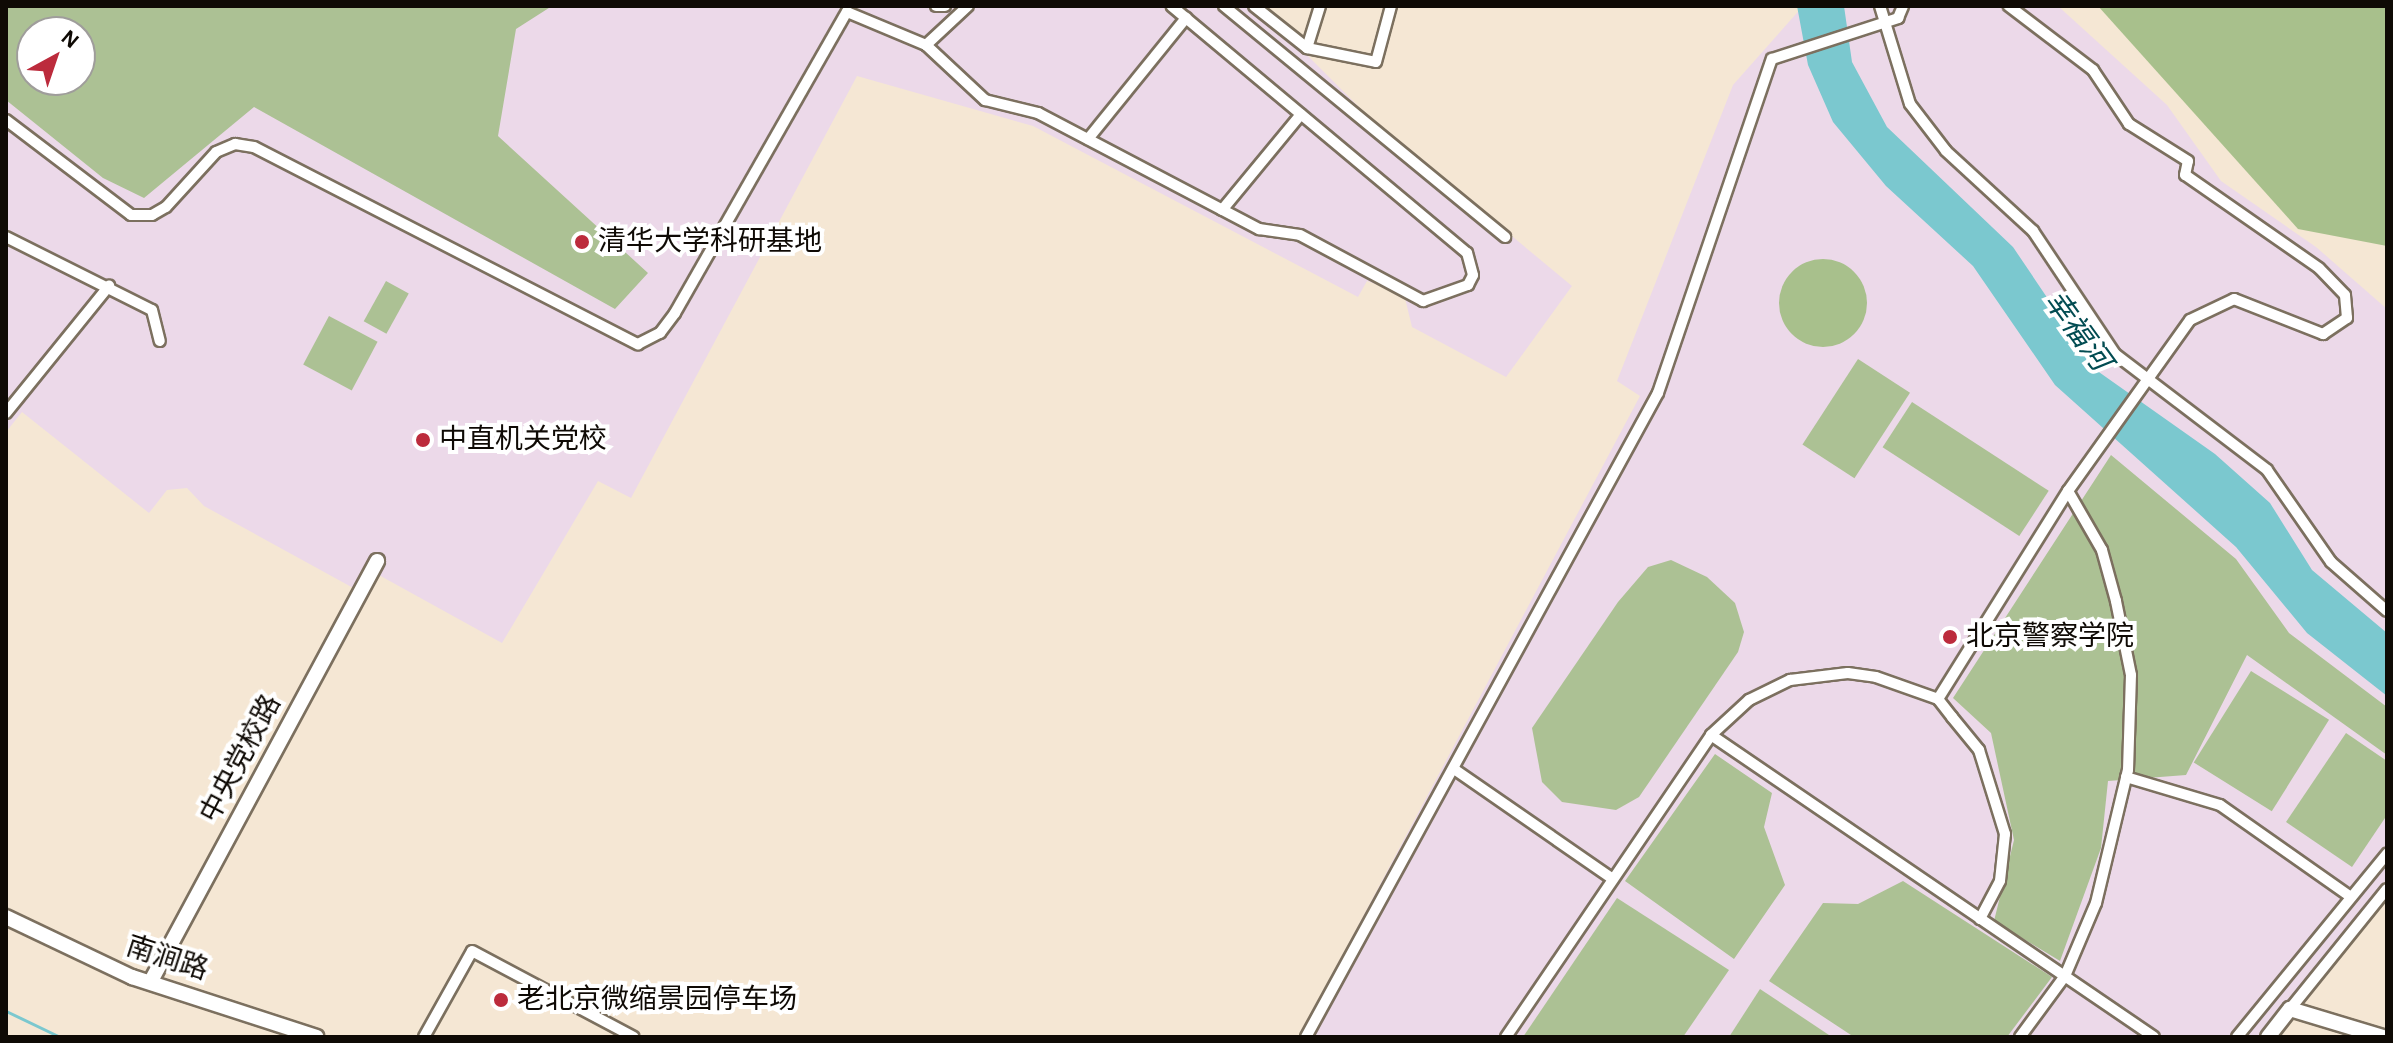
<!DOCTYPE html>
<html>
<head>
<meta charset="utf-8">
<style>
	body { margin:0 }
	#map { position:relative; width:2393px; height:1043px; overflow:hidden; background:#f5e7d4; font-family:"Alegreya Sans","Noto Sans SC",sans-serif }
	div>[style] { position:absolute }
	.education>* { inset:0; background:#ecd9e9 }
	.green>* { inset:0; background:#acc194; transform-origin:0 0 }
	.forest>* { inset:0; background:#a8c08c }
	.round { border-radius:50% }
	.water>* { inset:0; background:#7bc8cf }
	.stream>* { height:3px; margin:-1.5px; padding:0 1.5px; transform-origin:1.5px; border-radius:1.5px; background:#7bc8cf }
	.roads { filter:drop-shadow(2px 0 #7c705f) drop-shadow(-2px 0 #7c705f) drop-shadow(0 2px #7c705f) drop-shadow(0 -2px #7c705f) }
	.street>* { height:10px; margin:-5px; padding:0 5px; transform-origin:5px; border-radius:5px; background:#fff }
	.secondary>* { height:14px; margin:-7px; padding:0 7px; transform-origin:7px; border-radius:7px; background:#fff }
	.dots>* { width:22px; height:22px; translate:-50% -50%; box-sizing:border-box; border:4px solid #fff; border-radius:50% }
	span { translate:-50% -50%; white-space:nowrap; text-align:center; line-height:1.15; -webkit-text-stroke:8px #fff; paint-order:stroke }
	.poi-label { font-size:28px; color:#0f0a05 }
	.left { translate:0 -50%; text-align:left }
	.street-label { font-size:28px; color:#0f0a05 }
	.water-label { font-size:30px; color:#024c52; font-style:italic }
	.frame { position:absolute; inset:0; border:8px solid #0f0a05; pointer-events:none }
	.north { position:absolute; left:16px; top:16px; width:80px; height:80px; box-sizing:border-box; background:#fff; border:2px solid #9f9d9b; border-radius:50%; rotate:40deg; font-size:22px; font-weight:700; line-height:32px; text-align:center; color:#0f0a05 }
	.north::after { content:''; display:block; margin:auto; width:28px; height:36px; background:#bc2b3c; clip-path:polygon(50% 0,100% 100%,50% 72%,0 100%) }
</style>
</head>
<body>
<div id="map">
	<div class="education">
		<div style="clip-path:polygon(evenodd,6px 6px,1258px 6px,1373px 121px,1572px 286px,1506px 377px,1412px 327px,1404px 294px,1367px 281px,1358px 297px,1033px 126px,857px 76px,631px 498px,598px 481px,502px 643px,377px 574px,366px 595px,204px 506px,187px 488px,167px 490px,149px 513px,22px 412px,6px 432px,6px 6px,32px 32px,80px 32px,80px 80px,32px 80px,32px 32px)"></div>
		<div style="clip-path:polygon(1803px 6px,2058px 6px,2167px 105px,2221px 181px,2316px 247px,2387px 309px,2387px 879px,2258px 1037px,1299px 1037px,1640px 396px,1617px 381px,1733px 85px)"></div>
	</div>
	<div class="green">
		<div style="clip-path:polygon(evenodd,6px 6px,552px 6px,516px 29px,498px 136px,648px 273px,615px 309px,254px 107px,144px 198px,103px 178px,6px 100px,6px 6px,32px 32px,80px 32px,80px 80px,32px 80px,32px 32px)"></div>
		<div style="left:386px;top:281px;width:26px;height:46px;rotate:29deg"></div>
		<div style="left:329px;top:316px;width:55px;height:55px;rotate:28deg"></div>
		<div style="left:1858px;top:359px;width:62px;height:102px;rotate:33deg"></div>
		<div style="left:1912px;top:402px;width:163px;height:54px;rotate:33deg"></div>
		<div style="clip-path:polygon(2111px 455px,2236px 559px,2289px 633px,2387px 707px,2387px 755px,2247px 655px,2186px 775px,2108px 781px,2101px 848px,2060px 961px,1994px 921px,2014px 840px,1991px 733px,1953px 698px)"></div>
		<div style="clip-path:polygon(1671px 560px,1707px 577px,1735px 603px,1744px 632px,1738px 652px,1639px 797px,1616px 810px,1562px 802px,1542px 782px,1532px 728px,1618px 602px,1648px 567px)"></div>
		<div style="left:2251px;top:671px;width:92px;height:108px;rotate:32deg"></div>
		<div style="clip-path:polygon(2346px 733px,2387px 761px,2387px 815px,2352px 867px,2286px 822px)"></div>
		<div style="clip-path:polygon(1715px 754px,1772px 793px,1764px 827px,1785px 885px,1734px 959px,1625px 881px)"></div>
		<div style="clip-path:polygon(1903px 881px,2052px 977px,2007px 1037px,1854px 1037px,1769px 981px,1823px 903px,1858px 904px)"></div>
		<div style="clip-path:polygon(1617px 898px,1729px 970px,1683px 1037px,1523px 1037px)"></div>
		<div style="clip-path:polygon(1760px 989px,1832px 1037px,1729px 1037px)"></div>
	</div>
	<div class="forest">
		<div style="clip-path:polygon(2098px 6px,2387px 6px,2387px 246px,2298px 229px)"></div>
		<div class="round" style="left:1779px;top:259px;width:88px;height:88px"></div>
	</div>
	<div class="water">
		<div style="clip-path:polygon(1797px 6px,1844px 6px,1852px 62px,1887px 127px,2013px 247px,2096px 370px,2215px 454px,2270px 503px,2312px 570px,2387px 633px,2387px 696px,2307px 633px,2236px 547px,2055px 385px,1973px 266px,1886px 186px,1833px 122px,1808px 65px)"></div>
	</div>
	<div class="stream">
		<div style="left:6px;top:1011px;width:60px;rotate:25.7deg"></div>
	</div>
	<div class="roads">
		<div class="street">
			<div style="left:936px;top:6px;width:9px"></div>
			<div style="left:1224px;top:6px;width:364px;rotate:39.4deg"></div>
			<div style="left:1254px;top:6px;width:68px;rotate:38.4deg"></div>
			<div style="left:1307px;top:48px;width:70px;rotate:11.5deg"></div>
			<div style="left:1376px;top:62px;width:58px;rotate:-75deg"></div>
			<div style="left:1880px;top:6px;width:102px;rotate:73deg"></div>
			<div style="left:1910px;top:104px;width:59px;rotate:52.5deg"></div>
			<div style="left:1946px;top:151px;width:118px;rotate:42.6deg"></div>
			<div style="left:2033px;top:231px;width:148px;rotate:56.3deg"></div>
			<div style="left:2115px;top:354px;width:191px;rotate:37.3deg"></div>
			<div style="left:2267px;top:470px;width:112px;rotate:55.2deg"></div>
			<div style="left:2331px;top:562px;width:74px;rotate:41.2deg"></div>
			<div style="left:926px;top:45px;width:57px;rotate:-42.9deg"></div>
			<div style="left:1307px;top:48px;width:44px;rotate:-72.8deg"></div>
			<div style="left:6px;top:120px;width:157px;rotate:37.2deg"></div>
			<div style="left:131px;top:215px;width:21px"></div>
			<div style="left:152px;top:215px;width:16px;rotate:-30deg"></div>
			<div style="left:166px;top:207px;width:74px;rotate:-47.7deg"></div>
			<div style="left:216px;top:152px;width:21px;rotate:-23deg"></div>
			<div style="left:235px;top:144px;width:19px;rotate:9deg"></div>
			<div style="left:254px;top:147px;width:432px;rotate:27.2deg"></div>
			<div style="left:638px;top:344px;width:25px;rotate:-27deg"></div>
			<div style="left:660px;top:333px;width:25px;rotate:-53deg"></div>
			<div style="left:675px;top:313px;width:347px;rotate:-60.3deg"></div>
			<div style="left:847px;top:12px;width:86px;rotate:22.7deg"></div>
			<div style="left:926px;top:45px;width:81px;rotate:43deg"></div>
			<div style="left:985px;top:100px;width:55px;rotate:13.8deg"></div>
			<div style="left:1038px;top:113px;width:250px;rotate:27.7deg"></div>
			<div style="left:1259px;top:229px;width:41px;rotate:8.3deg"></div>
			<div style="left:1300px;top:235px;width:140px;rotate:28.2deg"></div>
			<div style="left:1423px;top:301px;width:48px;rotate:-19.6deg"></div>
			<div style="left:1468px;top:285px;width:11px;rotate:-63deg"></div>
			<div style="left:1473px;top:275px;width:23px;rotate:-105deg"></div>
			<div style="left:1467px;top:253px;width:385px;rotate:-140.1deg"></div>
			<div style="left:1088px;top:139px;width:156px;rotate:-51deg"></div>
			<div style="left:1222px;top:210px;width:124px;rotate:-50.5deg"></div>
			<div style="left:6px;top:237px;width:163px;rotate:26.6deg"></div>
			<div style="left:152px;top:310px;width:32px;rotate:76deg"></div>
			<div style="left:6px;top:413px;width:164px;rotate:-51deg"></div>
			<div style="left:1938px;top:699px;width:245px;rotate:-58deg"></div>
			<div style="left:2068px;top:491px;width:210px;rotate:-54.5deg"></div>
			<div style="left:2190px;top:320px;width:49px;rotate:-25.5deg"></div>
			<div style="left:2234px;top:299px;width:96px;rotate:21.5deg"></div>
			<div style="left:2323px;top:334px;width:29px;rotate:-34deg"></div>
			<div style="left:2347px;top:318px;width:23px;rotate:-95deg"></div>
			<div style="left:2345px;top:295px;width:37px;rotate:-134deg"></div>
			<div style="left:2319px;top:268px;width:163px;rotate:-145.2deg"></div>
			<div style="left:2185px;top:175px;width:14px;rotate:-78deg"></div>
			<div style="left:2188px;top:161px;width:70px;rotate:-147.9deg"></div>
			<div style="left:2129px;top:124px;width:65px;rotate:-123.7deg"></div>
			<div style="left:2093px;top:70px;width:106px;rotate:-142.7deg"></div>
			<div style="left:1711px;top:735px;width:536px;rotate:34.28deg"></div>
			<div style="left:1454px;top:769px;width:193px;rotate:34.7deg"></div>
			<div style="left:2126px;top:777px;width:98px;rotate:16.6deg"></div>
			<div style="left:2220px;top:805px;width:160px;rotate:35.1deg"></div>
			<div style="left:2290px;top:1009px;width:154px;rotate:-51.1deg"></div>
			<div style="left:424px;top:1037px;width:98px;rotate:-60.8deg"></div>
			<div style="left:472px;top:951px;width:183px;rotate:28deg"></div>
			<div style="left:1306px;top:1037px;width:734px;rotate:-61.34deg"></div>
			<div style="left:1658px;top:393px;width:353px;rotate:-71.2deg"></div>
			<div style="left:1772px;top:59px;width:133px;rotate:-18deg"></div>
			<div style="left:1898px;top:18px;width:13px;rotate:-67deg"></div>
			<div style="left:1506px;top:1037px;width:365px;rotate:-55.8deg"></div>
			<div style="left:1711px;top:735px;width:52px;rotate:-42.6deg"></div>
			<div style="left:1749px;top:700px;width:46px;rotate:-26deg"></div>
			<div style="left:1790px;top:680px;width:58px;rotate:-6.9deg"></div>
			<div style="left:1848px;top:673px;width:28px;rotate:8deg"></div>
			<div style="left:1876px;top:677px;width:66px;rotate:19.5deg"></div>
			<div style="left:1938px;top:699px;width:23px;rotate:52deg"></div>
			<div style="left:1952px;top:717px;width:43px;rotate:50.7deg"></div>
			<div style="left:1979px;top:750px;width:88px;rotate:72.8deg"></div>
			<div style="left:2005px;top:834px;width:47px;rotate:96.1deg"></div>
			<div style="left:2000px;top:881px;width:43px;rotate:117.8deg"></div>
			<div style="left:2020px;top:1037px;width:76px;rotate:-53.6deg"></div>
			<div style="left:2065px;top:976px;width:79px;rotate:-67deg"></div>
			<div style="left:2096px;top:903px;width:137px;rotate:-76.5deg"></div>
			<div style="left:2128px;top:770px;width:95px;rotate:-88.2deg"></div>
			<div style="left:2131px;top:675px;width:76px;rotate:-101.5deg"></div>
			<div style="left:2116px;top:601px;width:53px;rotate:-105.4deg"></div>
			<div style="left:2102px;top:550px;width:68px;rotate:-120deg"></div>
			<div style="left:2237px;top:1037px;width:237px;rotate:-50.7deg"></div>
		</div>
		<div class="secondary">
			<div style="left:6px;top:917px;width:140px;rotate:25.5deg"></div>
			<div style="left:132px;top:977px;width:194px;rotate:18deg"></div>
			<div style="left:151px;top:981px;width:477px;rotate:-61.7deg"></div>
			<div style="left:2268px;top:1037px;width:36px;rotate:-52deg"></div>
			<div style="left:2290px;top:1009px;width:97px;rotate:16.8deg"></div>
		</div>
	</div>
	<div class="dots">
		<div style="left:582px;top:242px;background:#bc2b3c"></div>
		<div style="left:423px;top:440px;background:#bc2b3c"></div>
		<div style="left:1950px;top:637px;background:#bc2b3c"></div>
		<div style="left:501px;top:1000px;background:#bc2b3c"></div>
	</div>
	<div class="poi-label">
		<span class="left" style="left:598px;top:242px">清华大学科研基地</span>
		<span class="left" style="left:439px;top:440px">中直机关党校</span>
		<span class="left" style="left:1966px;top:637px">北京警察学院</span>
		<span class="left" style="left:517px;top:1000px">老北京微缩景园停车场</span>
	</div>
	<div class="street-label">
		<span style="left:241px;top:759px;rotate:-62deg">中央党校路</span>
		<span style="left:167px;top:959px;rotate:18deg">南涧路</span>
	</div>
	<div class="water-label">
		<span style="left:2077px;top:331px;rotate:54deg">幸福河</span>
	</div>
	<div class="frame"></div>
	<div class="north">N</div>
</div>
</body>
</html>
